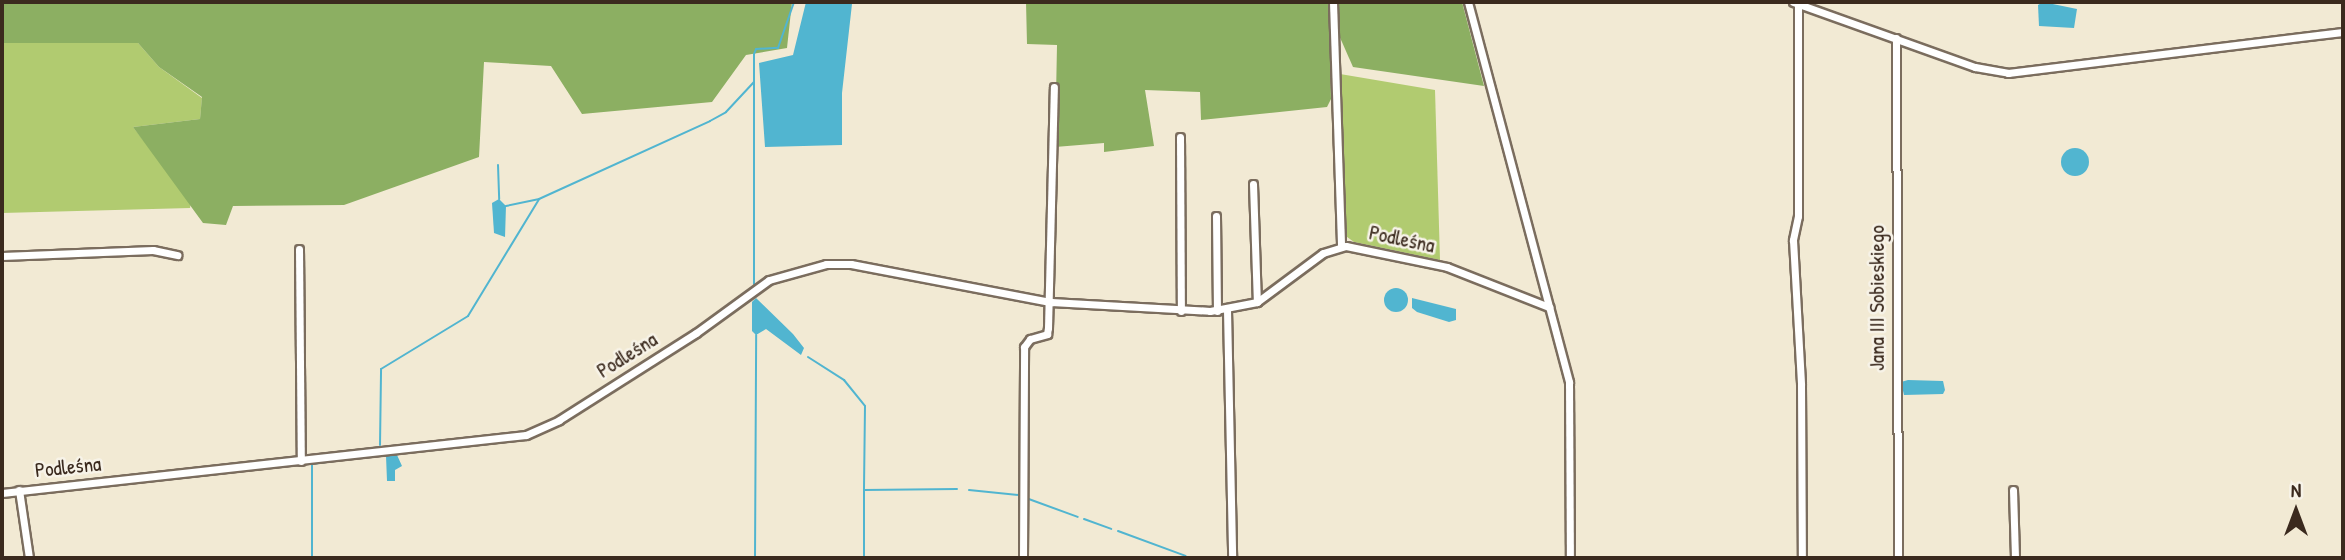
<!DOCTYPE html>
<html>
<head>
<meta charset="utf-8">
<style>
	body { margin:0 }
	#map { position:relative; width:2345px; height:560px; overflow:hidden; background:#f2ead4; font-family:"Patrick Hand",sans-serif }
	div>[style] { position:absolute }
	.green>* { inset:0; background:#b1cb70 }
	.forest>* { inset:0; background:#8caf62 }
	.water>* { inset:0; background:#51b5d0 }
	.round { border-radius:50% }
	.stream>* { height:2px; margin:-1px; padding:0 1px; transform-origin:1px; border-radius:1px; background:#51b5d0 }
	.roads { filter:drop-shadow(2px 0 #7b6d5e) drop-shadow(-2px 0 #7b6d5e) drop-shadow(0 2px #7b6d5e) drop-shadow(0 -2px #7b6d5e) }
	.minor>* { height:7px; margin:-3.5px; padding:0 3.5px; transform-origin:3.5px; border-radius:3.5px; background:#fff }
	span { translate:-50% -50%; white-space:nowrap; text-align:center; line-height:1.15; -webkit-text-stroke:5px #f7f3e8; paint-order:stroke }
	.street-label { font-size:21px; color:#3b2a1e }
	.frame { position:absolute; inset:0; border:4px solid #3b2a1e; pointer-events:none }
	.north { position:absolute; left:2261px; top:476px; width:70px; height:70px; -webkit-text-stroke:5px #f7f3e8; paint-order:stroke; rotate:0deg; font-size:19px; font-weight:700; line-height:28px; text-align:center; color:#3b2a1e }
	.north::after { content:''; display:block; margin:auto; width:24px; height:32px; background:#3b2a1e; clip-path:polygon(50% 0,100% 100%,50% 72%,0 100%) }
</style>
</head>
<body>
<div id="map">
	<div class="green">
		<div style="clip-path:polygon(2px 43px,138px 43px,159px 67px,202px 98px,200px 119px,133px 127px,191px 201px,190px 208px,2px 213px)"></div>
		<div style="clip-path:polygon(1340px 74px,1435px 90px,1440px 260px,1354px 242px,1343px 234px)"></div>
	</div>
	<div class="forest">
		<div style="clip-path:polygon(2px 2px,792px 2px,787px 48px,746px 55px,712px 102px,582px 114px,551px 66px,484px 62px,479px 157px,344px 205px,233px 206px,226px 225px,203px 223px,133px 127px,200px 119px,202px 97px,159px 67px,138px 43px,2px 43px)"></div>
		<div style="clip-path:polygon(1026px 2px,1329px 2px,1331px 99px,1327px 107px,1201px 120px,1200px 92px,1145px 90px,1154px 146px,1104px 152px,1104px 143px,1055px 147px,1057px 45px,1027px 44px)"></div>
		<div style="clip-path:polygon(1339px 2px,1462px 2px,1484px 86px,1353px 67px,1338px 33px)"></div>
	</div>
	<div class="water">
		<div style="clip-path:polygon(806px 2px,852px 4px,842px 93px,842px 145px,765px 147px,759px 63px,793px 55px)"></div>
		<div style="clip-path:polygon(2043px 2px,2077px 9px,2074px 28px,2039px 26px,2038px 5px)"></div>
		<div class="round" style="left:2061px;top:148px;width:28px;height:28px"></div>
		<div style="clip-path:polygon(499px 199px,506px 206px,505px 237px,494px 233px,492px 203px)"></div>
		<div class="round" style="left:1384px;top:288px;width:24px;height:24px"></div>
		<div style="clip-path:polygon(756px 298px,793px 334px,804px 348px,801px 355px,766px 329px,756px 335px,752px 331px,752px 302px)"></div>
		<div style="clip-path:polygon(1412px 298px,1456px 309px,1456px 320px,1449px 322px,1417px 312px,1412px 308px)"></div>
		<div style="clip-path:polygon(1908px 380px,1943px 381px,1945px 390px,1943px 394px,1904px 395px,1901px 382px)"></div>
		<div style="clip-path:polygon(397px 455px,402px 466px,395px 470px,395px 481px,387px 481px,386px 456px)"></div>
	</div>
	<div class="stream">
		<div style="left:498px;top:165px;width:34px;rotate:88deg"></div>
		<div style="left:506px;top:206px;width:34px;rotate:-12deg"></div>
		<div style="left:754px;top:284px;width:230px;rotate:-90deg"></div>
		<div style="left:754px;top:54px;width:5px;rotate:-68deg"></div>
		<div style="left:756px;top:49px;width:22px;rotate:-3deg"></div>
		<div style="left:778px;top:48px;width:49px;rotate:-70.8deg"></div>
		<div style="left:808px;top:357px;width:43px;rotate:32.6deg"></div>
		<div style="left:844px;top:380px;width:33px;rotate:51deg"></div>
		<div style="left:865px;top:406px;width:84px;rotate:90.7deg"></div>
		<div style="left:864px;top:490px;width:93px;rotate:-0.6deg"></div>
		<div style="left:380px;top:445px;width:76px;rotate:-89.2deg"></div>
		<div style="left:381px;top:369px;width:102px;rotate:-31.3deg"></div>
		<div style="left:468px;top:316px;width:137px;rotate:-58.7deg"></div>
		<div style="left:539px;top:199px;width:188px;rotate:-24.5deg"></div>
		<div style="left:710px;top:121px;width:18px;rotate:-29deg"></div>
		<div style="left:726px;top:112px;width:41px;rotate:-47deg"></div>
		<div style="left:349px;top:459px;width:16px;rotate:-11deg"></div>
		<div style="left:969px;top:490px;width:50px;rotate:5.7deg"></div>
		<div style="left:1026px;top:498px;width:55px;rotate:20.1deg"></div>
		<div style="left:1084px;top:519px;width:29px;rotate:20deg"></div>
		<div style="left:1118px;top:531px;width:72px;rotate:20.2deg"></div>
		<div style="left:312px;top:558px;width:94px;rotate:-90deg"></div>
		<div style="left:312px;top:464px;width:29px;rotate:-8deg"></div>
		<div style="left:755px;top:558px;width:223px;rotate:-89.7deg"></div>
		<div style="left:864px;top:558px;width:68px;rotate:-90deg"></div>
	</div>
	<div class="roads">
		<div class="minor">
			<div style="left:1333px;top:2px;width:244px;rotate:88.1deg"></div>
			<div style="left:1468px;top:2px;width:393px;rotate:75.1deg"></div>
			<div style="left:1569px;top:382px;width:176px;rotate:89.7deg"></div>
			<div style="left:1793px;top:2px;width:193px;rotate:19.7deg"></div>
			<div style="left:1975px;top:67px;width:34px;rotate:10deg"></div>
			<div style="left:2008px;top:73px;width:337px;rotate:-7deg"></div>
			<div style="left:1798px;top:4px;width:212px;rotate:90deg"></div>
			<div style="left:1798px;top:216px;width:25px;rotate:102deg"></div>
			<div style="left:1793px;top:240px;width:145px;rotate:86.8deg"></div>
			<div style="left:1801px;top:385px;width:173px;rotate:89.7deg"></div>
			<div style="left:1896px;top:38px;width:520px;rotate:89.78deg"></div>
			<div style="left:1180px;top:137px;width:174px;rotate:89.7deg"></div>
			<div style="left:1253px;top:184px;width:118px;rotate:88.1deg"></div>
			<div style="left:1216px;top:216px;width:95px;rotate:89.4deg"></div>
			<div style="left:299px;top:249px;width:212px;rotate:89.5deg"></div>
			<div style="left:2px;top:256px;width:151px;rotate:-2.3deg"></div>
			<div style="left:153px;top:250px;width:25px;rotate:12deg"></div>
			<div style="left:1227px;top:310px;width:248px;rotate:88.8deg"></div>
			<div style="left:19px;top:490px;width:69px;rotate:81.6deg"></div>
			<div style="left:2013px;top:490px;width:68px;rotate:88.3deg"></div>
			<div style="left:2px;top:493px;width:527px;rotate:-6.32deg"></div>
			<div style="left:526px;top:435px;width:36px;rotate:-24deg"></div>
			<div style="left:559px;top:420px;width:162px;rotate:-32.4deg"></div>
			<div style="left:696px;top:333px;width:90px;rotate:-36deg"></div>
			<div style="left:769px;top:280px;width:59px;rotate:-15.7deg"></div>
			<div style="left:826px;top:264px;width:25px"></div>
			<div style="left:851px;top:264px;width:204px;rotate:10.8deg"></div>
			<div style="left:1051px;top:302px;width:159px;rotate:3.2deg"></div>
			<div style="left:1210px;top:311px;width:48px;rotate:-10.8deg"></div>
			<div style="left:1257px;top:302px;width:82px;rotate:-36.6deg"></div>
			<div style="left:1323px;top:253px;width:24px;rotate:-17deg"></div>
			<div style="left:1346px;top:246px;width:103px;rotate:11.7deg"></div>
			<div style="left:1447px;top:267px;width:110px;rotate:21.4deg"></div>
			<div style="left:1023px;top:558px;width:211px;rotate:-89.7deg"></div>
			<div style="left:1024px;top:347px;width:10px;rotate:-53deg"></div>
			<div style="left:1030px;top:339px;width:18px;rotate:-16deg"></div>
			<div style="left:1047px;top:334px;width:6px;rotate:-81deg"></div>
			<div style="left:1048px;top:328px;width:241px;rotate:-88.6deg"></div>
		</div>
	</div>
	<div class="street-label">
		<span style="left:1402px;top:239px;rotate:12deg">Podleśna</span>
		<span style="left:1877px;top:298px;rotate:-90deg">Jana III Sobieskiego</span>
		<span style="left:627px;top:355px;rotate:-32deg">Podleśna</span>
		<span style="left:68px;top:467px;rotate:-6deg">Podleśna</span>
	</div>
	<div class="frame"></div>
	<div class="north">N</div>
</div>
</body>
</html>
